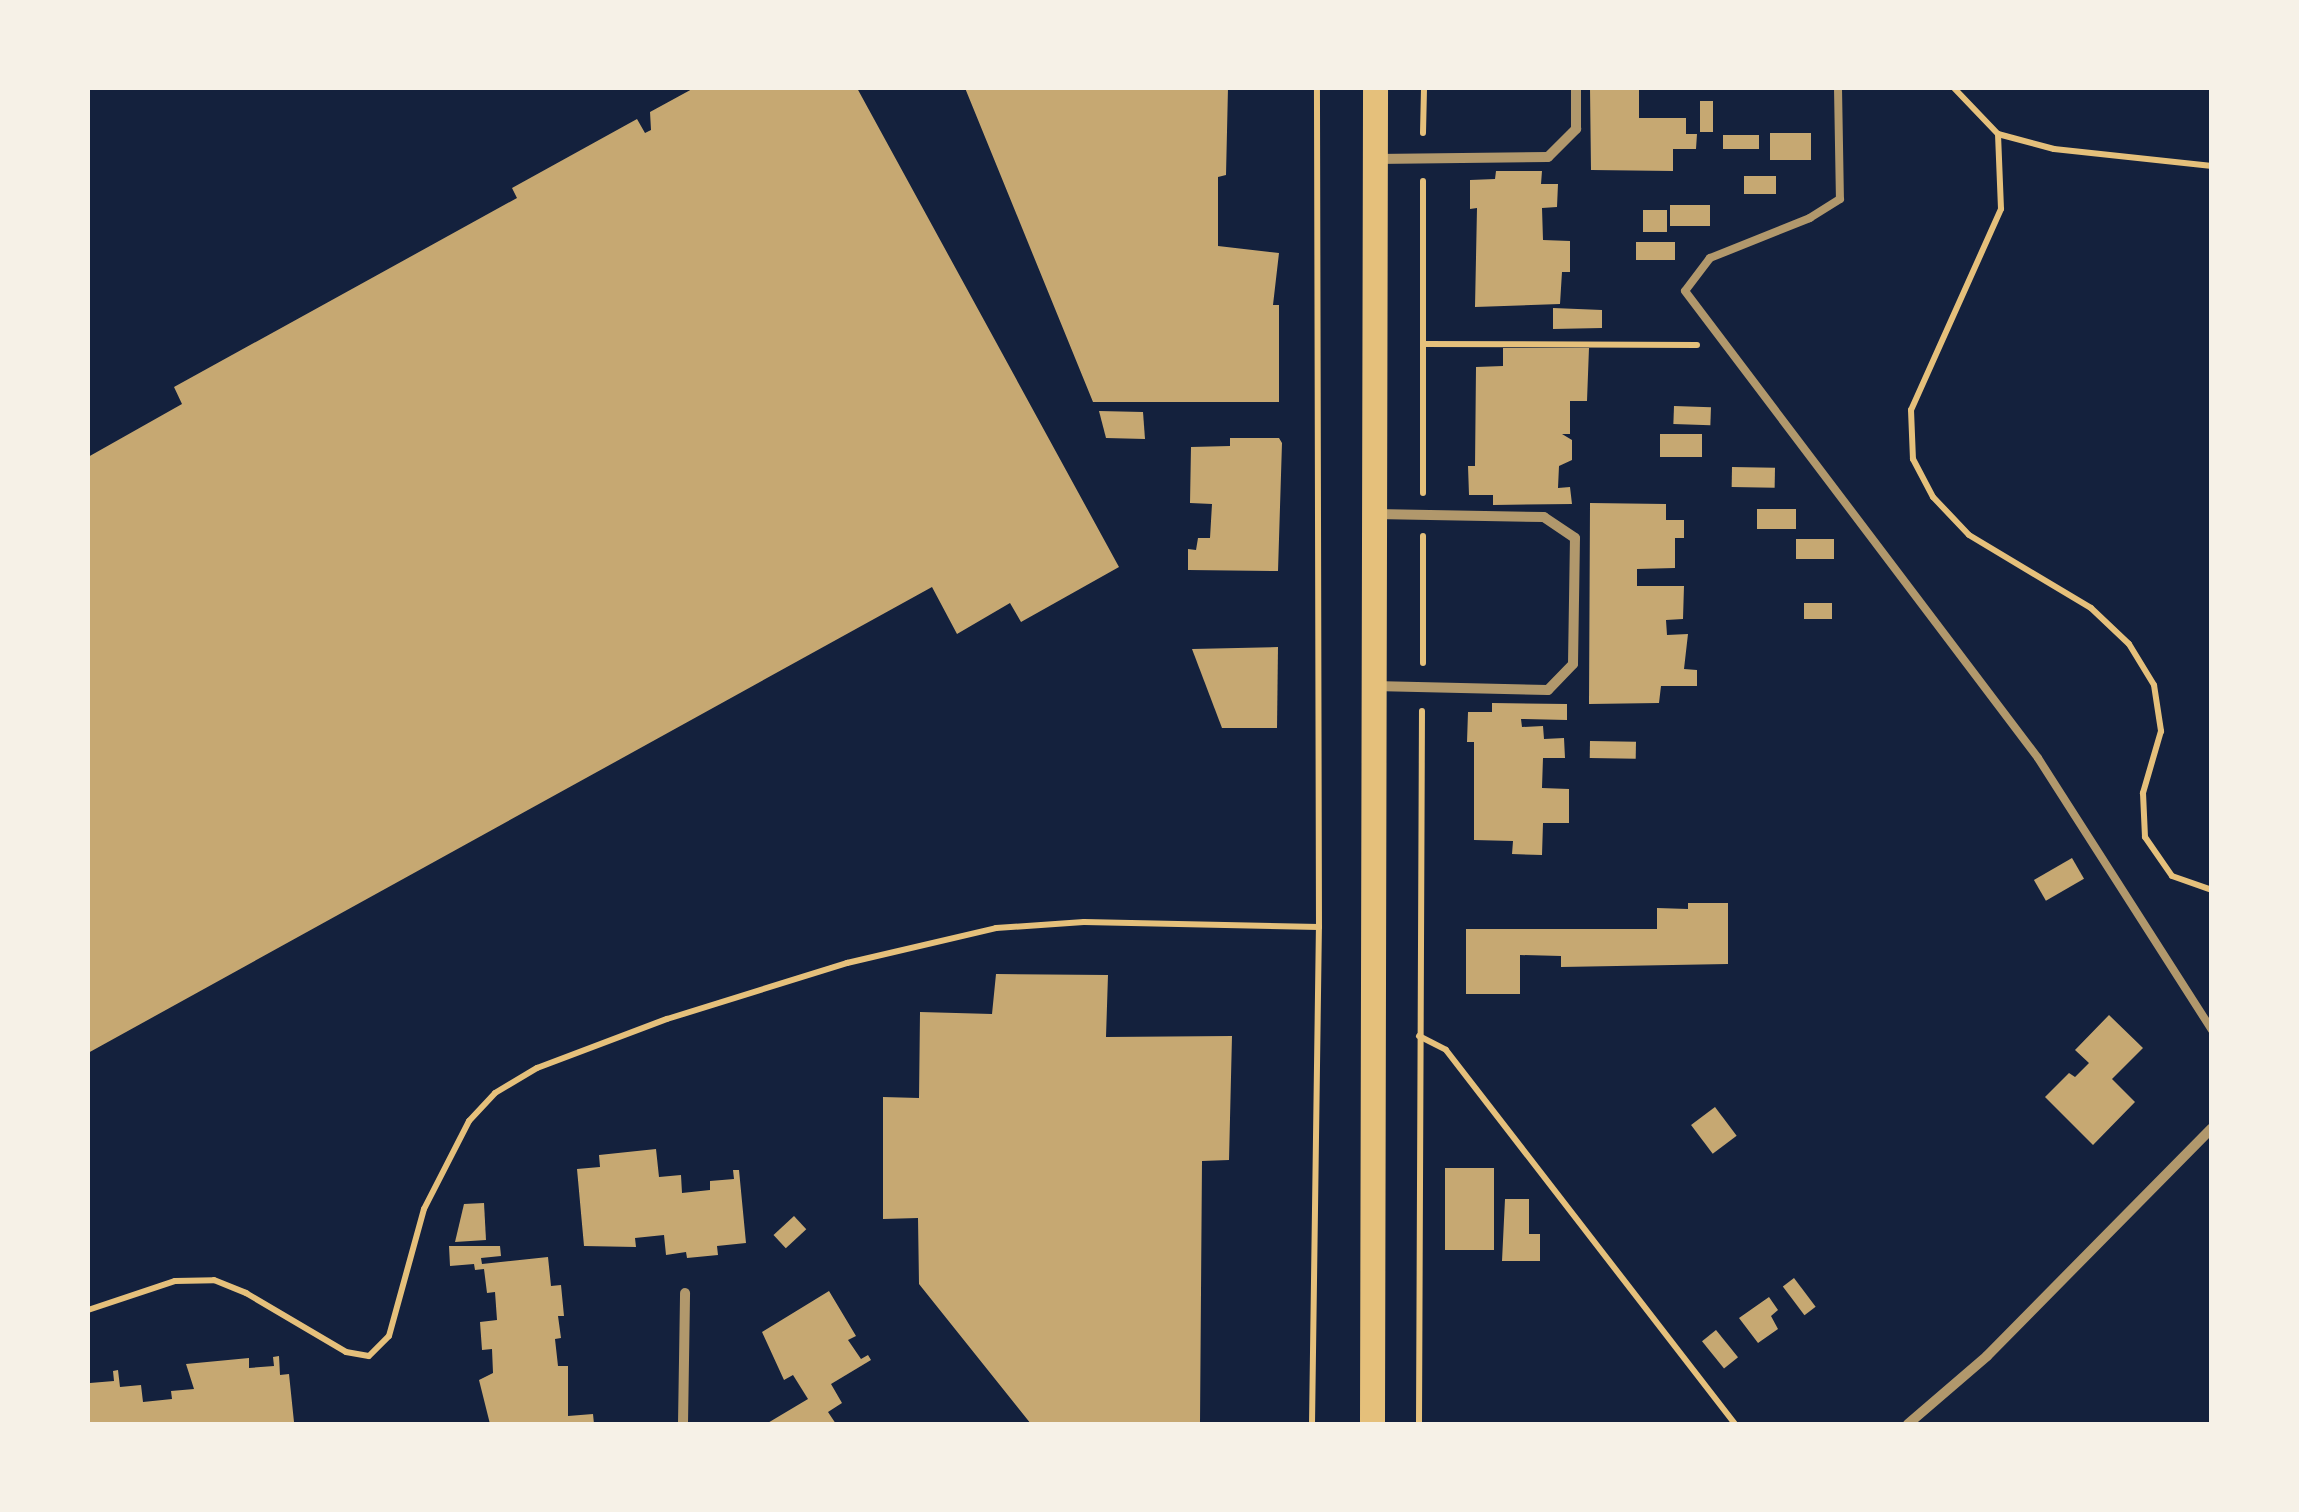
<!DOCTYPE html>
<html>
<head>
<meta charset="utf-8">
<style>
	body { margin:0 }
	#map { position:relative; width:2299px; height:1512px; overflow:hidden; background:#14213d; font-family:"DM Sans",sans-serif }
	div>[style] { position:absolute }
	.building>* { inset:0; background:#c6a872; transform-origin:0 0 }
	.path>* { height:6px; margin:-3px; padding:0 3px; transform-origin:3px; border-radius:3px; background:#e5c07b }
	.service>* { height:8px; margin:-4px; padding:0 4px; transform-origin:4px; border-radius:4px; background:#b1986c }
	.minor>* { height:10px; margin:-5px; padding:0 5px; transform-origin:5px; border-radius:5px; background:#b1986c }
	.primary>* { height:25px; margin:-12.5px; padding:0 12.5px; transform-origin:12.5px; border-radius:12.5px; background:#e5c07b }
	span { translate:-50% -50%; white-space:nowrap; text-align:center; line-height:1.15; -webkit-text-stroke:8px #f6f1e7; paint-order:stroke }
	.frame { position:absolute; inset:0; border:90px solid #f6f1e7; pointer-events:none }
</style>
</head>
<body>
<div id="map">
	<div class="building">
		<div style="clip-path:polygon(694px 88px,857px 88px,1119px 567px,1021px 622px,1010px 603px,957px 634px,932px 587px,88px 1053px,88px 457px,182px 404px,174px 387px,517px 198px,512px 188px,637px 119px,645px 133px,651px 130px,650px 112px)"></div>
		<div style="clip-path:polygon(965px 88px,1228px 88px,1226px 175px,1218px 177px,1218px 246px,1279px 253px,1273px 305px,1279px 305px,1279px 402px,1093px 402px)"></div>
		<div style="clip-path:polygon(1590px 88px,1639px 88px,1639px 118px,1686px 118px,1686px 134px,1697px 134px,1696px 149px,1673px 149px,1673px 171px,1591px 170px)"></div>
		<div style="left:1700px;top:101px;width:13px;height:31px"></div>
		<div style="left:1770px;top:133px;width:41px;height:27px"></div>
		<div style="left:1759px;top:135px;width:14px;height:36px;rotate:90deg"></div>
		<div style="clip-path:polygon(1496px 171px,1542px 171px,1541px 184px,1558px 184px,1557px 207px,1542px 208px,1543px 240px,1570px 241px,1570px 272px,1562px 272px,1560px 304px,1475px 307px,1477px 208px,1470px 209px,1470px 180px,1495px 179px)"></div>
		<div style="left:1744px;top:176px;width:32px;height:18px"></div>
		<div style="left:1710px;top:205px;width:21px;height:40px;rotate:90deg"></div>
		<div style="left:1643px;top:210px;width:24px;height:22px"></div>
		<div style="left:1636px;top:242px;width:39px;height:18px"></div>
		<div style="clip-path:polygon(1553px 308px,1602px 310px,1602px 328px,1553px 329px)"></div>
		<div style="clip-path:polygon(1503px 348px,1589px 348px,1587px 401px,1570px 401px,1570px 434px,1562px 434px,1572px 440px,1572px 460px,1559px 466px,1558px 488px,1570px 487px,1572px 504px,1493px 505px,1493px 495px,1469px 495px,1468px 466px,1475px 466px,1476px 367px,1503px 366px)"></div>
		<div style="left:1674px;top:406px;width:37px;height:18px;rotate:2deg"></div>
		<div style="clip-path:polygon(1099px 411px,1143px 412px,1145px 439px,1106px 438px)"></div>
		<div style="left:1660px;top:434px;width:42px;height:23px"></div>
		<div style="clip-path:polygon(1230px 438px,1279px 438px,1282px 443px,1278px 571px,1188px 570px,1188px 549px,1196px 550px,1198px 538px,1210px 538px,1212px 504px,1190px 503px,1191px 447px,1230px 446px)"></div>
		<div style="left:1732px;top:467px;width:43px;height:20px;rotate:1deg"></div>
		<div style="clip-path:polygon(1590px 503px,1666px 504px,1666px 520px,1684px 520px,1684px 538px,1675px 538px,1675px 568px,1637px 569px,1637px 586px,1684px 586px,1683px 619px,1666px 620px,1667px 635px,1688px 634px,1684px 669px,1697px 670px,1697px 686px,1661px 686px,1659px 703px,1589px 704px)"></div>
		<div style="left:1757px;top:509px;width:39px;height:20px"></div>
		<div style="left:1796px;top:539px;width:38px;height:20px"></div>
		<div style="left:1804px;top:603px;width:28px;height:16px"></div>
		<div style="clip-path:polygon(1278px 647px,1277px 728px,1222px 728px,1192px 649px)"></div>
		<div style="clip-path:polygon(1492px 703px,1567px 704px,1567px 720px,1521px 719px,1522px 727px,1543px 726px,1544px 739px,1564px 738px,1565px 758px,1543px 758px,1542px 788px,1569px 789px,1569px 823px,1543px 823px,1542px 855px,1512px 854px,1513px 841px,1474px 840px,1474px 742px,1467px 742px,1468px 712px,1492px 712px)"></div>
		<div style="left:1590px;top:741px;width:46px;height:17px;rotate:1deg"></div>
		<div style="left:2072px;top:858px;width:24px;height:44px;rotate:60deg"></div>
		<div style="clip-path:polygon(1688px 903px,1728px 903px,1728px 964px,1561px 967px,1561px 956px,1520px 955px,1520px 994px,1466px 994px,1466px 929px,1657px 929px,1657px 908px,1688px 909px)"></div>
		<div style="clip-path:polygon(996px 974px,1108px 975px,1106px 1037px,1232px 1036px,1229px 1160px,1202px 1161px,1200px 1424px,1031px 1424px,919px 1284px,918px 1218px,883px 1219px,883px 1097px,919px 1098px,920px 1012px,992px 1014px)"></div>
		<div style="clip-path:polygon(2109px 1015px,2143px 1048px,2112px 1079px,2135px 1102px,2093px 1145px,2045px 1097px,2069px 1073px,2075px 1077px,2089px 1063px,2075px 1050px)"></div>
		<div style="left:1715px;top:1107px;width:36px;height:30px;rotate:53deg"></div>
		<div style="clip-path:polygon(656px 1149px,659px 1177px,681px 1175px,682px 1193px,710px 1190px,710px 1181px,734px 1179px,733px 1170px,739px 1170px,746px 1243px,717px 1246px,718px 1255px,687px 1258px,686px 1252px,666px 1255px,664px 1235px,635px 1238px,636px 1247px,584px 1246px,577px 1169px,600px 1167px,599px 1155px)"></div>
		<div style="left:1445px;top:1168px;width:49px;height:82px"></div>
		<div style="clip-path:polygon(1505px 1199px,1529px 1199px,1529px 1234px,1540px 1234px,1540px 1261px,1502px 1261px)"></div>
		<div style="clip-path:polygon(484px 1203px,486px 1240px,455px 1242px,464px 1204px)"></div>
		<div style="left:794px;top:1216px;width:18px;height:28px;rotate:47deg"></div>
		<div style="clip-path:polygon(449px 1246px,500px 1246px,501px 1256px,481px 1258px,482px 1264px,548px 1257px,551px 1286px,561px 1285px,564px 1316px,558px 1316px,561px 1338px,555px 1339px,558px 1366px,568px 1366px,568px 1416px,593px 1414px,594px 1424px,490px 1424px,479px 1380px,493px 1373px,492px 1349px,482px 1350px,480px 1322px,497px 1320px,495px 1292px,487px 1293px,484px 1269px,475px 1270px,474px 1264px,450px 1266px)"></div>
		<div style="left:1794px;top:1278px;width:36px;height:14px;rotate:53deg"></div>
		<div style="clip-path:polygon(829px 1291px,856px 1336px,848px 1340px,861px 1359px,868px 1355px,871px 1360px,831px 1384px,842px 1403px,828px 1412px,836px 1424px,766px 1424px,808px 1399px,793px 1375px,784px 1380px,762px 1332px)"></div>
		<div style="clip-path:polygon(1769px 1297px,1778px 1310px,1771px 1316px,1778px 1329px,1758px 1343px,1739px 1318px)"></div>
		<div style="left:1716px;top:1330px;width:35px;height:18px;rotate:51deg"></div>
		<div style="clip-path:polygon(279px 1356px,280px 1375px,289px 1374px,294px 1422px,88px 1424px,90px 1383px,114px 1381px,113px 1371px,118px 1370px,120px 1387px,141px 1385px,143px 1402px,172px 1399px,171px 1391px,194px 1389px,186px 1364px,249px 1358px,249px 1368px,274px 1366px,273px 1357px)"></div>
	</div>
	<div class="path">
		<div style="left:1954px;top:88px;width:64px;rotate:46.3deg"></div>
		<div style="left:1998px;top:134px;width:58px;rotate:15deg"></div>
		<div style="left:2054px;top:149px;width:159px;rotate:6.1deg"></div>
		<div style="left:1423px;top:133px;width:45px;rotate:-88.7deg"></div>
		<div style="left:1998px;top:134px;width:75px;rotate:87.7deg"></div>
		<div style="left:2001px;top:209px;width:220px;rotate:114.1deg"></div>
		<div style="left:1911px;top:410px;width:49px;rotate:87.7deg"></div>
		<div style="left:1913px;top:459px;width:43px;rotate:62.2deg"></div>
		<div style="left:1933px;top:497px;width:52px;rotate:46.5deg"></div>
		<div style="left:1969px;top:535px;width:142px;rotate:30.9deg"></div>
		<div style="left:2091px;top:608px;width:52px;rotate:43.5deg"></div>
		<div style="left:2129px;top:644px;width:48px;rotate:58.6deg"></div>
		<div style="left:2154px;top:685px;width:47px;rotate:81.3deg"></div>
		<div style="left:2161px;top:731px;width:65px;rotate:106.2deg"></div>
		<div style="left:2143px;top:793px;width:44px;rotate:87.4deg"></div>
		<div style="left:2145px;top:837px;width:47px;rotate:55.3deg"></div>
		<div style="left:2172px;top:876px;width:42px;rotate:19.3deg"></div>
		<div style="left:1423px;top:181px;width:312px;rotate:90deg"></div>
		<div style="left:1423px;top:344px;width:274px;rotate:0.2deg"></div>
		<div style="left:1423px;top:663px;width:127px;rotate:-90deg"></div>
		<div style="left:1419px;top:1036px;width:30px;rotate:27deg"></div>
		<div style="left:1446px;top:1050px;width:473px;rotate:52.3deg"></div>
		<div style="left:88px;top:1310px;width:92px;rotate:-18.4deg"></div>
		<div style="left:175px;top:1281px;width:39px;rotate:-1deg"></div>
		<div style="left:214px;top:1280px;width:35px;rotate:22deg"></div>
		<div style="left:246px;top:1293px;width:116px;rotate:30.5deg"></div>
		<div style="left:346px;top:1352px;width:23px;rotate:10deg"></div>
		<div style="left:369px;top:1356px;width:28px;rotate:-45deg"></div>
		<div style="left:389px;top:1336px;width:132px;rotate:-74.6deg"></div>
		<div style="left:424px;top:1209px;width:99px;rotate:-62.9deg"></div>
		<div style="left:469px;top:1121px;width:38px;rotate:-47deg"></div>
		<div style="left:495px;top:1093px;width:49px;rotate:-30.8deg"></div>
		<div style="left:537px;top:1068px;width:139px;rotate:-20.7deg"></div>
		<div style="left:667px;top:1019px;width:189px;rotate:-17.3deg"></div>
		<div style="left:847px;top:963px;width:153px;rotate:-13.2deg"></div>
		<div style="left:996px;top:928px;width:88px;rotate:-3.9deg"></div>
		<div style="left:1084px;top:922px;width:235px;rotate:1.2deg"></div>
		<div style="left:1312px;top:1424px;width:497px;rotate:-89.2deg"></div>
		<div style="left:1319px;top:927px;width:839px;rotate:-90.14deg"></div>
		<div style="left:1419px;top:1424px;width:713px;rotate:-89.76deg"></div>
	</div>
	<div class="service">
		<div style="left:1838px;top:88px;width:111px;rotate:89deg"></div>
		<div style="left:1840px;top:199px;width:36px;rotate:148deg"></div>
		<div style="left:1810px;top:218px;width:108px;rotate:158.2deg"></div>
		<div style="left:1710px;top:258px;width:41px;rotate:127.1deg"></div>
		<div style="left:1685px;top:291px;width:585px;rotate:52.91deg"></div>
		<div style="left:2038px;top:758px;width:323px;rotate:57.4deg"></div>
	</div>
	<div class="minor">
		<div style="left:1376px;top:159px;width:172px;rotate:-0.7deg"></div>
		<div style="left:1548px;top:157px;width:40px;rotate:-45deg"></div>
		<div style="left:1576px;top:129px;width:41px;rotate:-90deg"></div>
		<div style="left:1374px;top:686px;width:174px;rotate:1.3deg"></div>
		<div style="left:1548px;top:690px;width:36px;rotate:-46deg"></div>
		<div style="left:1573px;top:664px;width:126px;rotate:-89.1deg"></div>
		<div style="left:1575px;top:538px;width:37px;rotate:-146deg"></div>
		<div style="left:1544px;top:517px;width:169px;rotate:-179deg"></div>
		<div style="left:683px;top:1424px;width:131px;rotate:-89.1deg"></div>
		<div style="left:1908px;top:1424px;width:104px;rotate:-40.7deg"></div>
		<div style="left:1987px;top:1356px;width:320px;rotate:-45.4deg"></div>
	</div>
	<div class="primary">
		<div style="left:1372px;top:1424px;width:1336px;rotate:-89.87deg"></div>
	</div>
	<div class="frame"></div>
</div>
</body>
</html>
